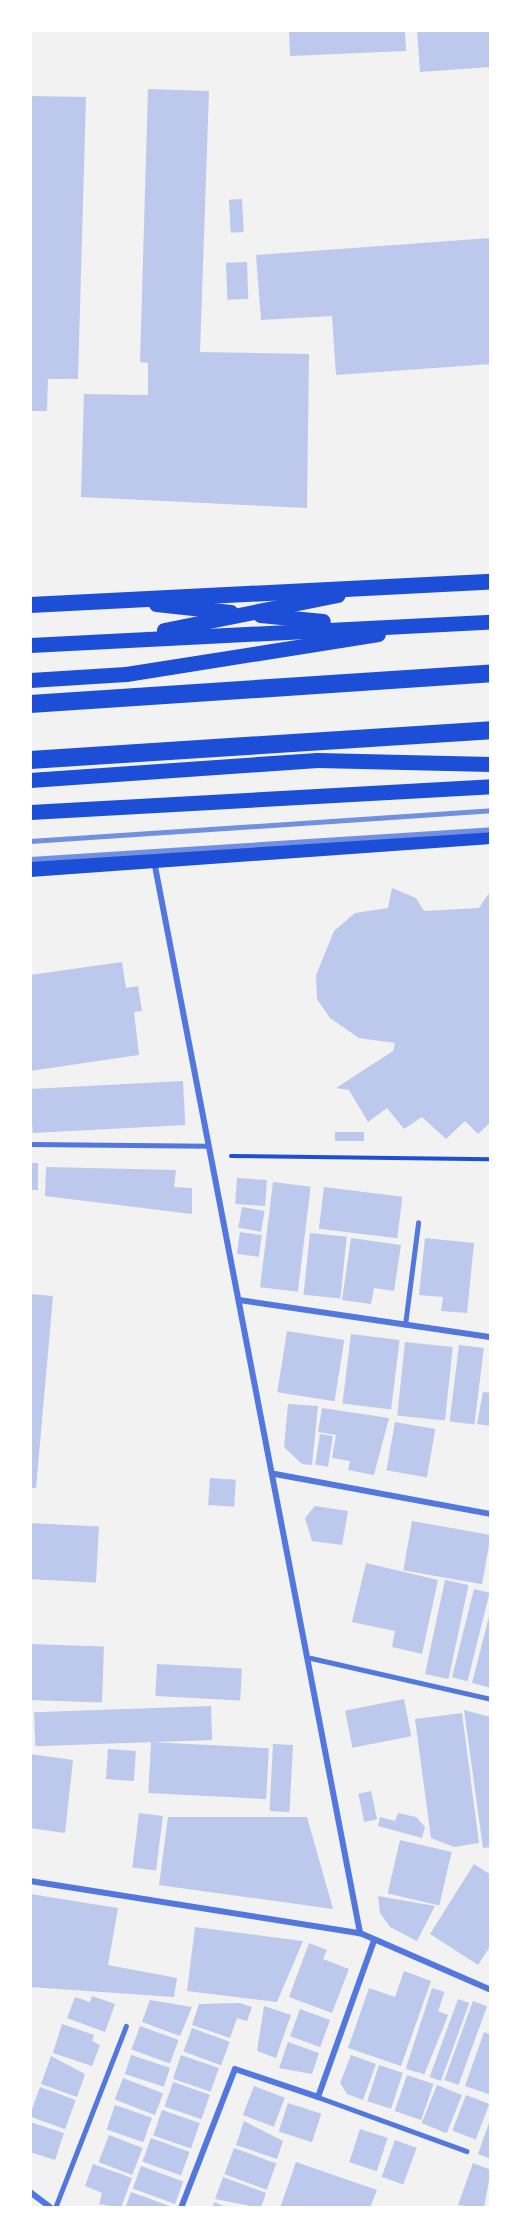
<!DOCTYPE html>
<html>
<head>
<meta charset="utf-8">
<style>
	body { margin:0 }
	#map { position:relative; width:521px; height:2238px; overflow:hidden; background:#f2f2f2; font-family:Bitter,serif }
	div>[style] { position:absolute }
	.building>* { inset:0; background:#bdc9ec; transform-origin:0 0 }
	.path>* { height:4px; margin:-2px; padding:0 2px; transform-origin:2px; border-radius:2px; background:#1d4ed8 }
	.service>* { height:4.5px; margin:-2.25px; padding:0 2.25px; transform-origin:2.25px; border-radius:2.25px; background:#5277de }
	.minor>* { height:6px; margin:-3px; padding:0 3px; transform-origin:3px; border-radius:3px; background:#5277de }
	.primary>* { height:15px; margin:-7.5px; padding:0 7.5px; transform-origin:7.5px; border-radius:7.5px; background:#1d4ed8 }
	.trunk>* { height:16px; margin:-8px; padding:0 8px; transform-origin:8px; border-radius:8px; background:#1d4ed8 }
	.motorway>* { height:18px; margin:-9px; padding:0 9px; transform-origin:9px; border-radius:9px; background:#1d4ed8 }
	.rail>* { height:4.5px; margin:-2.25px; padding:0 2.25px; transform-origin:2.25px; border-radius:2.25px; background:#7290e2 }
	span { translate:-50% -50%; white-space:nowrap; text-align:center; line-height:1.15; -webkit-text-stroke:6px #fff; paint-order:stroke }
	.frame { position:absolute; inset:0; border:32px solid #fff; pointer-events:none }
</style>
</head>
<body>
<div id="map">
	<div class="building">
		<div style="clip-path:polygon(289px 30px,405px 30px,406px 51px,290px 56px)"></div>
		<div style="clip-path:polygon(417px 30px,491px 30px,491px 67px,420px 72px)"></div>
		<div style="clip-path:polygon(148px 89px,209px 91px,200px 352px,309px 354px,307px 508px,81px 497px,84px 394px,148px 395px,148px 363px,140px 362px)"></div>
		<div style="clip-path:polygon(30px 96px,86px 97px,78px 379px,48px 379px,47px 411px,30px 411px)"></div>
		<div style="left:242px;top:199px;width:33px;height:13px;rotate:87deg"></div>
		<div style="clip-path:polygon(491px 238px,491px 364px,336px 375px,332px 316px,261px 320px,256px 255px)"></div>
		<div style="left:247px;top:262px;width:37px;height:21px;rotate:88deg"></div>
		<div style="clip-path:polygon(392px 888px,416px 898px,424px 911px,479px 908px,491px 890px,491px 1122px,478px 1134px,465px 1121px,446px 1139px,422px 1117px,404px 1129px,387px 1108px,368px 1122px,349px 1090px,336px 1088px,393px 1051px,395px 1043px,359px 1038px,330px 1018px,317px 999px,316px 975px,334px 931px,355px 913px,388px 908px)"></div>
		<div style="clip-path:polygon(122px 962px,126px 988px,138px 986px,142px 1011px,134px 1012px,139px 1055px,30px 1071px,30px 975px)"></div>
		<div style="left:183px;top:1081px;width:44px;height:153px;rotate:87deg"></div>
		<div style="left:364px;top:1132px;width:9px;height:29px;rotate:90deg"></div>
		<div style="left:30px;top:1163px;width:8px;height:27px"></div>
		<div style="clip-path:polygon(46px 1167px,176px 1170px,174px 1187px,192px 1188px,192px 1214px,45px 1196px)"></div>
		<div style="left:237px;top:1178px;width:30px;height:26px;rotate:4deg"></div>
		<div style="left:273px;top:1182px;width:38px;height:106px;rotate:7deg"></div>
		<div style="left:324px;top:1187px;width:79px;height:42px;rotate:7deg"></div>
		<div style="left:242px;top:1207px;width:23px;height:21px;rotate:10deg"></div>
		<div style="left:240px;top:1232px;width:22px;height:22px;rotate:8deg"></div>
		<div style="left:310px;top:1233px;width:37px;height:62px;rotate:6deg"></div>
		<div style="clip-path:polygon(351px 1238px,401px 1245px,394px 1291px,374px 1288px,371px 1304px,342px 1300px)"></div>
		<div style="clip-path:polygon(425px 1238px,474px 1243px,467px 1313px,441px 1311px,443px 1297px,419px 1295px)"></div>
		<div style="clip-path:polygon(30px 1294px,53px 1296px,36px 1488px,30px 1488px)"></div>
		<div style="left:287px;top:1331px;width:58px;height:62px;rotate:9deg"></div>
		<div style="left:351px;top:1334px;width:49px;height:70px;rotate:7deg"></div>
		<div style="left:405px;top:1342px;width:48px;height:74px;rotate:6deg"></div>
		<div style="left:459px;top:1345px;width:25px;height:77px;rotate:7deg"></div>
		<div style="clip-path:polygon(483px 1392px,491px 1393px,491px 1426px,477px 1424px)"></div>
		<div style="clip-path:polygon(288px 1404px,318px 1406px,312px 1465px,302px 1464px,284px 1447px)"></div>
		<div style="clip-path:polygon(322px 1408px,389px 1418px,374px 1475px,348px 1470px,350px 1461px,332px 1458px,336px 1435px,318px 1432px)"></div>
		<div style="left:395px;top:1422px;width:41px;height:49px;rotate:10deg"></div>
		<div style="left:320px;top:1434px;width:13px;height:31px;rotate:9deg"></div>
		<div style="left:210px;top:1478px;width:26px;height:27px;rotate:4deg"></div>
		<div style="clip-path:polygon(315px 1506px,348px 1511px,342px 1545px,312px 1541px,305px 1518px)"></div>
		<div style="left:412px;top:1521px;width:80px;height:50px;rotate:10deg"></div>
		<div style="left:30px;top:1523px;width:69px;height:56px;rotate:3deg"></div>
		<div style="clip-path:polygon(366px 1563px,438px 1580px,422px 1654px,392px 1647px,395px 1631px,352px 1622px)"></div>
		<div style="left:445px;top:1580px;width:24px;height:96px;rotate:12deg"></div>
		<div style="left:474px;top:1589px;width:16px;height:91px;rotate:14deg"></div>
		<div style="clip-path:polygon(491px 1609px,491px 1688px,472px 1683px)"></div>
		<div style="left:30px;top:1644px;width:74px;height:56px;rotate:2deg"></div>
		<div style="left:157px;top:1664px;width:85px;height:32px;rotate:3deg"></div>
		<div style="left:404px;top:1699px;width:38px;height:60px;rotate:79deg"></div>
		<div style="left:211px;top:1706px;width:34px;height:177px;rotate:88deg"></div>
		<div style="clip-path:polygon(464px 1710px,491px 1717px,491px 1847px,483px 1848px)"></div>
		<div style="clip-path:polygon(462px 1713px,479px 1843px,454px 1847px,431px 1838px,415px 1719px)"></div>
		<div style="left:151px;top:1742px;width:118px;height:51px;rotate:3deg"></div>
		<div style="left:273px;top:1744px;width:20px;height:67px;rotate:3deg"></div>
		<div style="left:108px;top:1749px;width:28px;height:30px;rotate:4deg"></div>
		<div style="clip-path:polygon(30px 1754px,73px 1760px,65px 1833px,30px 1828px)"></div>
		<div style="left:371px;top:1791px;width:29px;height:13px;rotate:78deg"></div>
		<div style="left:139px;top:1813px;width:24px;height:55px;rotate:7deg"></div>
		<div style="clip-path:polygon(398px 1813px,416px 1817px,425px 1827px,422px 1838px,378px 1826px,380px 1817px,395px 1821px)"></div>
		<div style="clip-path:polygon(168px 1817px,307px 1817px,333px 1909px,159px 1885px)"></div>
		<div style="left:400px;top:1840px;width:53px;height:55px;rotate:13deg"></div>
		<div style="clip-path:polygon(474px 1864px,491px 1875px,491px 1945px,478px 1965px,430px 1934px)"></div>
		<div style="clip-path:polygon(30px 1894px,118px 1908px,108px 1965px,177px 1978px,174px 1997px,30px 1987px)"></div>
		<div style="clip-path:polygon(378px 1896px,435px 1906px,417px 1941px,390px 1927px,380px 1913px)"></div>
		<div style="clip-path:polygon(195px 1927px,303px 1941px,277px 2002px,187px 1991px)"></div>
		<div style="clip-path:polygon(309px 1943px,327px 1950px,323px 1959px,349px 1969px,332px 2013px,289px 1997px)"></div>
		<div style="clip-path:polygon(404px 1971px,431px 1981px,401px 2066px,348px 2048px,369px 1988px,395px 1997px)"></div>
		<div style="left:432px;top:1988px;width:13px;height:85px;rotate:18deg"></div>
		<div style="clip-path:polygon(92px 1996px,115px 2004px,105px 2032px,67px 2018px,75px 1997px,90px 2002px)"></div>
		<div style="left:458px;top:1999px;width:12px;height:83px;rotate:20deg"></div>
		<div style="clip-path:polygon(150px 2000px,192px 2007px,180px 2036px,142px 2022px)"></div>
		<div style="left:473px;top:2001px;width:15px;height:84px;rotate:20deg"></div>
		<div style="clip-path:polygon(240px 2003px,252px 2007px,247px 2021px,237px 2018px,230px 2038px,192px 2025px,199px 2004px)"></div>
		<div style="clip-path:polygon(264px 2006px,291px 2015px,276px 2058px,257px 2051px)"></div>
		<div style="left:300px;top:2009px;width:32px;height:29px;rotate:20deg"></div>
		<div style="left:438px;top:2011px;width:11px;height:64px;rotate:22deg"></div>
		<div style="clip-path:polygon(62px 2024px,94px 2035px,92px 2041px,100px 2045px,92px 2066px,53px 2053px)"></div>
		<div style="left:140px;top:2026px;width:41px;height:25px;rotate:20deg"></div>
		<div style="left:192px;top:2028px;width:40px;height:25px;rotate:20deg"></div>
		<div style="clip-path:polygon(484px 2032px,491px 2035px,491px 2095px,465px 2086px)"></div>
		<div style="clip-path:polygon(288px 2042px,319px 2053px,312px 2074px,279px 2068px)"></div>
		<div style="left:131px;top:2055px;width:41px;height:20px;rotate:18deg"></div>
		<div style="left:181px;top:2055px;width:40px;height:25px;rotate:19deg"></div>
		<div style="clip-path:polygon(351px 2055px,376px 2064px,363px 2100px,347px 2094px,340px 2083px)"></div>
		<div style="clip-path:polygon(51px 2056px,85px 2074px,77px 2097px,41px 2084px)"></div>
		<div style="left:379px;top:2065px;width:25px;height:38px;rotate:18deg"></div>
		<div style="left:407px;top:2075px;width:28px;height:38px;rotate:19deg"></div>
		<div style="left:123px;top:2078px;width:43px;height:23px;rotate:21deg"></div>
		<div style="left:173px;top:2082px;width:39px;height:26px;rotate:19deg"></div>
		<div style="left:437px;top:2085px;width:27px;height:41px;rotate:22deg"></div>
		<div style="left:254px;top:2086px;width:33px;height:31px;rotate:21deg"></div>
		<div style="left:40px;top:2087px;width:38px;height:31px;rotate:20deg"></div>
		<div style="left:466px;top:2095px;width:25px;height:38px;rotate:21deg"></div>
		<div style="left:288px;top:2103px;width:35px;height:30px;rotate:18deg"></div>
		<div style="left:115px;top:2105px;width:39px;height:26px;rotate:19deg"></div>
		<div style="left:162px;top:2110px;width:40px;height:27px;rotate:19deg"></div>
		<div style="clip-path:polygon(491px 2117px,491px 2159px,478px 2154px)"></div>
		<div style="clip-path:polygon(244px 2121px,283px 2141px,277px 2159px,236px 2145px)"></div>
		<div style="clip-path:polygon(30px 2122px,64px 2133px,55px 2160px,30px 2152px)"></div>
		<div style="left:360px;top:2129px;width:29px;height:35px;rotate:18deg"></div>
		<div style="left:109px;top:2135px;width:36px;height:29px;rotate:21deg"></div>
		<div style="left:151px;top:2138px;width:41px;height:25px;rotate:20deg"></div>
		<div style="left:395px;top:2140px;width:23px;height:39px;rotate:20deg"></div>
		<div style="left:234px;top:2148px;width:45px;height:28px;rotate:20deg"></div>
		<div style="clip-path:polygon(296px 2162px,377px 2190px,370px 2208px,280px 2208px)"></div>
		<div style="clip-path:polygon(473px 2163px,491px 2170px,484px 2208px,458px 2205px)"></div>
		<div style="clip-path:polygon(93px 2164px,132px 2178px,121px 2208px,99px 2204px,102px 2193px,85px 2186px)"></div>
		<div style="left:141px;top:2166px;width:45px;height:24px;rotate:20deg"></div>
		<div style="clip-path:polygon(223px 2177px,266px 2193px,261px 2208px,215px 2199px)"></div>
		<div style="clip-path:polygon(131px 2192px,175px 2208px,125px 2208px)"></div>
		<div style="clip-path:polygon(214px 2202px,229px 2208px,212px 2208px)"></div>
	</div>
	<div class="path">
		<div style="left:231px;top:1156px;width:260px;rotate:0.7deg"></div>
	</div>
	<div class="service">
		<div style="left:30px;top:1144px;width:178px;rotate:0.6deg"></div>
		<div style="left:405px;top:1325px;width:103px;rotate:-82.7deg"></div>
		<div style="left:311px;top:1658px;width:185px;rotate:12.8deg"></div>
		<div style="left:318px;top:2097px;width:158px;rotate:20deg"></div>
		<div style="left:55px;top:2208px;width:195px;rotate:-68.7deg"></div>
	</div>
	<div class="minor">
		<div style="left:154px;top:861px;width:1092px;rotate:79.12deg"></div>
		<div style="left:239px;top:1300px;width:255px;rotate:8.4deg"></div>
		<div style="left:275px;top:1474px;width:220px;rotate:10.5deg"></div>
		<div style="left:30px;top:1881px;width:334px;rotate:9deg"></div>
		<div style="left:360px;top:1933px;width:143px;rotate:23.5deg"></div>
		<div style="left:30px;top:2192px;width:26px;rotate:37deg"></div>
		<div style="left:181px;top:2208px;width:149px;rotate:-68.8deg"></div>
		<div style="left:235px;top:2069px;width:88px;rotate:18.6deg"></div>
		<div style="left:318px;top:2097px;width:166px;rotate:-70.3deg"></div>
	</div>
	<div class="primary">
		<div style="left:156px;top:604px;width:75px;rotate:6.1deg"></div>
		<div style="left:260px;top:615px;width:63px;rotate:5.4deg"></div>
		<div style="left:164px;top:630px;width:177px;rotate:-11.4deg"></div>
		<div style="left:30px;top:645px;width:462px;rotate:-2.9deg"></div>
		<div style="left:30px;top:680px;width:96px;rotate:-3.6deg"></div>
		<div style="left:126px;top:674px;width:255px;rotate:-9deg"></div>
		<div style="left:30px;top:780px;width:288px;rotate:-4deg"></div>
		<div style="left:317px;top:760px;width:174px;rotate:1.3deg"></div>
		<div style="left:30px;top:812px;width:462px;rotate:-3.2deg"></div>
	</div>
	<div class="trunk">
		<div style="left:30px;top:605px;width:462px;rotate:-2.9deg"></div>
		<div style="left:30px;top:869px;width:462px;rotate:-4.1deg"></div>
	</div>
	<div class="motorway">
		<div style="left:30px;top:704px;width:462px;rotate:-3.8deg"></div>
		<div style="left:30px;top:760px;width:462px;rotate:-3.7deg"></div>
	</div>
	<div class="rail">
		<div style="left:30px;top:841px;width:462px;rotate:-3.8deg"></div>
		<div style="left:30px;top:859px;width:462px;rotate:-3.7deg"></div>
	</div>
	<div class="frame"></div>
</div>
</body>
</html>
